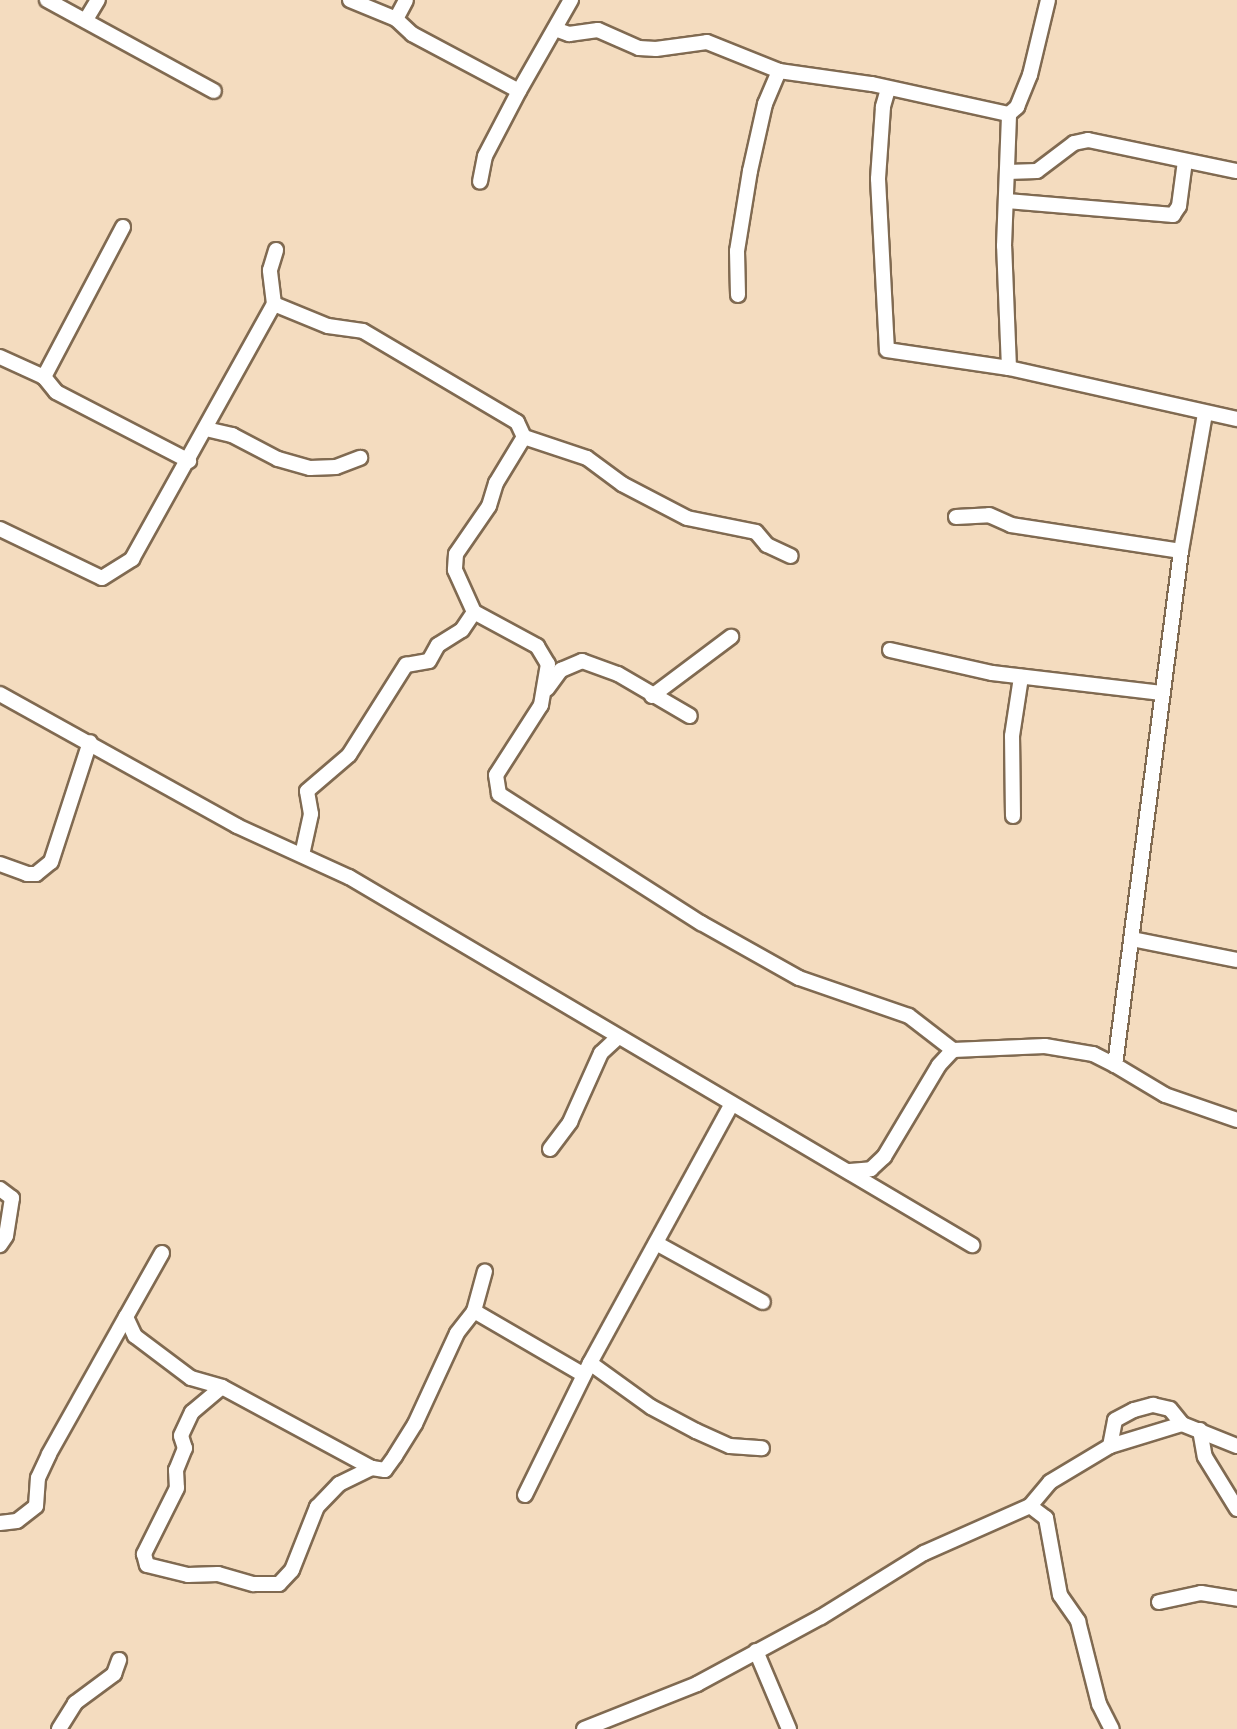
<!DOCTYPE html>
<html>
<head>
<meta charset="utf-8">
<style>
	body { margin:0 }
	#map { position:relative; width:1237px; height:1729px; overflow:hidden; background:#f4dcbf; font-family:"Playfair Display",serif }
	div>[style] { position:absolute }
	.roads { filter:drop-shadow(2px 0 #806a51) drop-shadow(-2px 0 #806a51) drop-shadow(0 2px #806a51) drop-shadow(0 -2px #806a51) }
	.minor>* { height:14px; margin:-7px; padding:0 7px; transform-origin:7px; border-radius:7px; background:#fff }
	span { translate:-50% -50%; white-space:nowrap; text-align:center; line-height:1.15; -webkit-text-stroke:5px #fff; paint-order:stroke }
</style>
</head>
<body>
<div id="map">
	<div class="roads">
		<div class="minor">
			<div style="left:47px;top:0;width:190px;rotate:28.6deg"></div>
			<div style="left:350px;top:0;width:50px;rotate:22.4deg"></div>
			<div style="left:396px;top:19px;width:21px;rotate:-62deg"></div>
			<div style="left:87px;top:18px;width:21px;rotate:-59deg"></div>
			<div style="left:396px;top:19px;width:22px;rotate:43deg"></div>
			<div style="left:412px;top:34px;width:121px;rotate:28deg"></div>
			<div style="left:519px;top:91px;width:73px;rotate:117.6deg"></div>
			<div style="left:485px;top:156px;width:26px;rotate:101deg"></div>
			<div style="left:555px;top:29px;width:15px;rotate:20deg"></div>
			<div style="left:569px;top:34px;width:29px;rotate:-8deg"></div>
			<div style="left:598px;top:30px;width:45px;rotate:23.7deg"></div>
			<div style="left:639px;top:48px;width:17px;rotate:3deg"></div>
			<div style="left:656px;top:49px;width:51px;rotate:-7.8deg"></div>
			<div style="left:707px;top:42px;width:78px;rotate:21.9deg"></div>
			<div style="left:779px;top:71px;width:94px;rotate:8deg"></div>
			<div style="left:872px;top:84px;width:140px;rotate:12.4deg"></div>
			<div style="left:888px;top:89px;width:19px;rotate:106deg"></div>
			<div style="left:883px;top:107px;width:72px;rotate:94deg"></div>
			<div style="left:878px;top:179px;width:171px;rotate:87deg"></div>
			<div style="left:887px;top:350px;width:123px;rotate:8.4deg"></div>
			<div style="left:1009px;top:368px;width:234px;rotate:12.6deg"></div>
			<div style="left:519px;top:91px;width:105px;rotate:-60.3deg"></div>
			<div style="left:1007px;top:172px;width:30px;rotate:-2deg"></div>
			<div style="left:1037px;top:171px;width:46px;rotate:-37.1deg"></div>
			<div style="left:1074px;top:143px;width:14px;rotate:-12deg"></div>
			<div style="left:1088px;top:140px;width:152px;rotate:11.8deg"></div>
			<div style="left:1007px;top:201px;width:167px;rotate:4.8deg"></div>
			<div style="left:1173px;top:215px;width:11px;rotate:-56deg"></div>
			<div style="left:1179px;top:206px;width:45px;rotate:-82.4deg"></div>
			<div style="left:123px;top:227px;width:170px;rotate:117.8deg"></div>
			<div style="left:44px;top:377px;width:19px;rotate:51deg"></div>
			<div style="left:56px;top:392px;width:150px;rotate:27.4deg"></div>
			<div style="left:738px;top:295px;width:44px;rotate:-91.3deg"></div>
			<div style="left:737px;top:251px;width:81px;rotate:-80.8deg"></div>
			<div style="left:750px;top:171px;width:69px;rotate:-77.4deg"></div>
			<div style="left:765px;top:104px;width:36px;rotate:-67deg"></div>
			<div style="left:274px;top:304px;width:58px;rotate:22.2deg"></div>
			<div style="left:328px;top:326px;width:35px;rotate:8deg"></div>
			<div style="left:363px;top:331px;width:179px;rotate:30.6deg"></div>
			<div style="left:517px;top:422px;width:17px;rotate:65deg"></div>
			<div style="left:524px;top:437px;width:66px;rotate:18.4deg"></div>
			<div style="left:587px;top:458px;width:44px;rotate:36.6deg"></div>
			<div style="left:622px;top:484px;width:73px;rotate:27.6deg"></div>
			<div style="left:687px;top:518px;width:70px;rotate:11.5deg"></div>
			<div style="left:756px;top:532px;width:17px;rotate:50deg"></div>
			<div style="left:767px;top:545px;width:26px;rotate:25deg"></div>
			<div style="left:0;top:357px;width:48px;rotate:24.4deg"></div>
			<div style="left:1009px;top:368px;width:122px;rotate:-92.3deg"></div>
			<div style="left:1004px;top:246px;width:132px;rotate:-87.8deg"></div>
			<div style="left:1009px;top:114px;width:11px;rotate:-41deg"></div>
			<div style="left:1017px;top:107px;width:35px;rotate:-68deg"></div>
			<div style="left:1030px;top:75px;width:77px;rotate:-76.5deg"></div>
			<div style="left:206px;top:429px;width:27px;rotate:13deg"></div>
			<div style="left:232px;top:435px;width:52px;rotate:27.6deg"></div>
			<div style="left:278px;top:459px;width:33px;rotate:16deg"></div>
			<div style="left:310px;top:468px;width:26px;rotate:-2deg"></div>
			<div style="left:336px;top:467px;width:26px;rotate:-21deg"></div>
			<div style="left:524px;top:437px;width:54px;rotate:121.3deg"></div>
			<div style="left:496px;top:483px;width:24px;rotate:107deg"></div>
			<div style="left:489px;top:506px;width:58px;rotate:124.5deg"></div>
			<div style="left:456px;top:554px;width:16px;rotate:94deg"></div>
			<div style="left:455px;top:570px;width:46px;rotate:65.7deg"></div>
			<div style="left:474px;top:612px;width:72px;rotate:28.4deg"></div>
			<div style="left:537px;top:646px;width:21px;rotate:59deg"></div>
			<div style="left:548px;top:664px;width:42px;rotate:99.7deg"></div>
			<div style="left:541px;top:705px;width:83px;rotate:122.7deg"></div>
			<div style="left:496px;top:775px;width:19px;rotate:81deg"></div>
			<div style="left:499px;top:794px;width:240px;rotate:32.6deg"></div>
			<div style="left:701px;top:923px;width:112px;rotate:29.3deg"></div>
			<div style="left:799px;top:978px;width:116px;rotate:19.1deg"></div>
			<div style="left:909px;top:1016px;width:56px;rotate:37.7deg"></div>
			<div style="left:956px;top:517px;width:33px;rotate:-3deg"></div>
			<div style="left:989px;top:515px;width:24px;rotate:24deg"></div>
			<div style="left:1011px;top:525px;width:172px;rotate:8.7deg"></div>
			<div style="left:0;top:529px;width:113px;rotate:25.7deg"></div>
			<div style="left:102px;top:578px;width:36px;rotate:-32deg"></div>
			<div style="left:132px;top:559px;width:292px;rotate:-60.9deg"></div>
			<div style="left:274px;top:304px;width:34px;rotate:-97deg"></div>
			<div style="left:270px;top:270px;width:21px;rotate:-73deg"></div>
			<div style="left:890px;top:650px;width:105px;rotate:12.7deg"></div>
			<div style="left:992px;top:673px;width:171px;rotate:6.7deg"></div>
			<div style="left:547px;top:689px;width:24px;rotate:-54deg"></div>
			<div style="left:561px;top:670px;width:23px;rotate:-23deg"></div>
			<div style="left:582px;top:661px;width:38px;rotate:20deg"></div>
			<div style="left:618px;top:674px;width:83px;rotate:30.3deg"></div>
			<div style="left:0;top:694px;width:271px;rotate:29.1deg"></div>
			<div style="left:237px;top:826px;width:123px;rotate:24.5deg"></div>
			<div style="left:349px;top:877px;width:724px;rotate:30.57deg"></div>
			<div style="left:652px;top:696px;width:99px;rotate:-36.8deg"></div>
			<div style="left:1013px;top:816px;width:80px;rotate:-90.7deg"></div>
			<div style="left:1012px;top:736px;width:60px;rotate:-81.3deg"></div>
			<div style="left:302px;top:855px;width:42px;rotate:-77.6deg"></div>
			<div style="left:311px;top:814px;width:23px;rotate:-100deg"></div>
			<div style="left:307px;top:791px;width:55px;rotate:-40.6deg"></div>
			<div style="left:349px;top:755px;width:107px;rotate:-57.7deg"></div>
			<div style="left:406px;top:665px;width:23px;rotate:-10deg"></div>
			<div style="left:429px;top:661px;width:18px;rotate:-61deg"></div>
			<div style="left:438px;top:645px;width:28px;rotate:-32deg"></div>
			<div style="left:462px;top:630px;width:22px;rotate:-56deg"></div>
			<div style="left:0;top:864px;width:29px;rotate:20deg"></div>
			<div style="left:27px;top:874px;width:9px"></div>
			<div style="left:36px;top:874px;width:19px;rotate:-39deg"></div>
			<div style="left:51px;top:862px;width:126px;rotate:-72deg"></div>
			<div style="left:1132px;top:939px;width:107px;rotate:11.3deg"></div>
			<div style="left:1115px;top:1065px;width:58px;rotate:31deg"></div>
			<div style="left:1165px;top:1095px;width:76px;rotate:19.1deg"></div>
			<div style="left:550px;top:1149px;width:34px;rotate:-53deg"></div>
			<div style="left:570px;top:1122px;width:76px;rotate:-65.8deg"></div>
			<div style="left:601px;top:1053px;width:23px;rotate:-43deg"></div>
			<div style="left:850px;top:1171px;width:21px;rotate:-5deg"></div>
			<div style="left:871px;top:1169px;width:18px;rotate:-43deg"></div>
			<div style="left:884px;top:1157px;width:107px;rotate:-59.1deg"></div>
			<div style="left:939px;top:1065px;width:21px;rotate:-47deg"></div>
			<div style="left:953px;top:1050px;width:92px;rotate:-2.5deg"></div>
			<div style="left:1045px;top:1046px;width:49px;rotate:9.5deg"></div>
			<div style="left:1093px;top:1054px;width:25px;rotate:27deg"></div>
			<div style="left:1115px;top:1065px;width:518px;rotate:-82.68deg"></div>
			<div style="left:1181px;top:551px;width:140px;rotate:-80.1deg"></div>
			<div style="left:0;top:1189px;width:15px;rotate:37deg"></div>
			<div style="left:12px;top:1198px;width:38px;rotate:99deg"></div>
			<div style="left:6px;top:1236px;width:11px;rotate:124deg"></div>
			<div style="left:656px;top:1243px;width:122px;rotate:28.9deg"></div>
			<div style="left:162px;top:1253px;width:73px;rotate:119.4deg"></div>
			<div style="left:126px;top:1317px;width:21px;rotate:65deg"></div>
			<div style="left:135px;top:1336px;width:70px;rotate:36.9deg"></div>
			<div style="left:191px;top:1378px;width:32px;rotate:16deg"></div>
			<div style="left:222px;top:1387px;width:170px;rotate:28.4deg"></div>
			<div style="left:372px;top:1468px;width:13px;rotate:9deg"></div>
			<div style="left:385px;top:1470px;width:17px;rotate:-54deg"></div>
			<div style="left:395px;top:1456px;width:38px;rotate:-58deg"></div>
			<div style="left:415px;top:1424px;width:100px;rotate:-65.2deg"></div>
			<div style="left:457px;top:1333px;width:28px;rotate:-52deg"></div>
			<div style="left:474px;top:1311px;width:127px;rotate:30.2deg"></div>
			<div style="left:474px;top:1311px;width:41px;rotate:-74.6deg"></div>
			<div style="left:590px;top:1363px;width:75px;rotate:35.8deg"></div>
			<div style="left:651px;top:1407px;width:51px;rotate:28.1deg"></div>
			<div style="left:696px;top:1431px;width:37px;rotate:24deg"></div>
			<div style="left:730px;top:1446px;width:32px;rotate:4deg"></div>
			<div style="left:222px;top:1387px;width:39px;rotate:140deg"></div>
			<div style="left:192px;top:1412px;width:26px;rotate:115deg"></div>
			<div style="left:181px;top:1436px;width:13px;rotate:72deg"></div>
			<div style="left:185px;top:1448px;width:24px;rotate:112deg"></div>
			<div style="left:176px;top:1470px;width:18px;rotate:87deg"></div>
			<div style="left:177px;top:1488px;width:74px;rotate:116.6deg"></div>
			<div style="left:144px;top:1554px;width:11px;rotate:75deg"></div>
			<div style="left:147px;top:1565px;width:42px;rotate:13.7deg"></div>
			<div style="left:188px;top:1575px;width:30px;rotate:-2deg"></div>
			<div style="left:218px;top:1574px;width:37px;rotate:16deg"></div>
			<div style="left:254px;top:1584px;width:25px"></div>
			<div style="left:279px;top:1584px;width:19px;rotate:-47deg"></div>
			<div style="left:292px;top:1570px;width:68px;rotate:-68.4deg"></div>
			<div style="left:317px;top:1507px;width:32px;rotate:-46deg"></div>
			<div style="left:339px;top:1484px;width:37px;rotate:-26deg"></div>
			<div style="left:1200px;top:1430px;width:27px;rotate:80deg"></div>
			<div style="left:1205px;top:1457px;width:61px;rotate:58.4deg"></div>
			<div style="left:1110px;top:1446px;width:26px;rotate:-79deg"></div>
			<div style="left:1115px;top:1420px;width:21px;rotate:-28deg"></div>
			<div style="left:1134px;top:1410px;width:20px;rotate:-15deg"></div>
			<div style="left:1153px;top:1405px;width:17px;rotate:13deg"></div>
			<div style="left:1170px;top:1409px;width:19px;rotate:51deg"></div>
			<div style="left:525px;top:1495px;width:147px;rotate:-63.8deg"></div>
			<div style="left:590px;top:1363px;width:294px;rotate:-61.3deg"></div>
			<div style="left:1030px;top:1506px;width:20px;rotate:37deg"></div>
			<div style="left:1046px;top:1518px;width:78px;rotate:79.7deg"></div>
			<div style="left:1060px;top:1595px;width:32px;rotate:55deg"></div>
			<div style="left:1078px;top:1621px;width:86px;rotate:75.8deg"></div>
			<div style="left:1099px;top:1704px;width:28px;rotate:63deg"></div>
			<div style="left:0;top:1523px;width:17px;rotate:-7deg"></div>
			<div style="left:17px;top:1521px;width:24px;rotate:-38deg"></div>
			<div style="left:36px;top:1506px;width:28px;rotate:-86deg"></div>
			<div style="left:38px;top:1478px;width:26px;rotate:-65deg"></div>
			<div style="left:49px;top:1454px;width:157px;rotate:-60.7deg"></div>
			<div style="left:1159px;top:1602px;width:43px;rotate:-12.1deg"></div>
			<div style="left:1201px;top:1593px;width:36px;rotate:9deg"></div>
			<div style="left:756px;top:1651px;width:85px;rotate:67.1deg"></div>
			<div style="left:59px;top:1729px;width:31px;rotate:-58deg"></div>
			<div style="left:75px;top:1703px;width:49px;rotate:-36.6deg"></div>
			<div style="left:114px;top:1674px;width:15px;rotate:-70deg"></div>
			<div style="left:584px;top:1729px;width:122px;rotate:-21.7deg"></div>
			<div style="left:697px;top:1684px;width:141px;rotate:-28.4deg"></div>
			<div style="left:821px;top:1617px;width:121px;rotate:-31.9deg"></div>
			<div style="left:924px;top:1553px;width:116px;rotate:-23.9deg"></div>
			<div style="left:1030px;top:1506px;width:31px;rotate:-50deg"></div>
			<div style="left:1050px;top:1482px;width:70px;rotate:-31deg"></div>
			<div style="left:1110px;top:1446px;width:75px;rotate:-17deg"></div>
			<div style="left:1182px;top:1424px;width:59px;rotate:21.8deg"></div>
		</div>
	</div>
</div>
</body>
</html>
